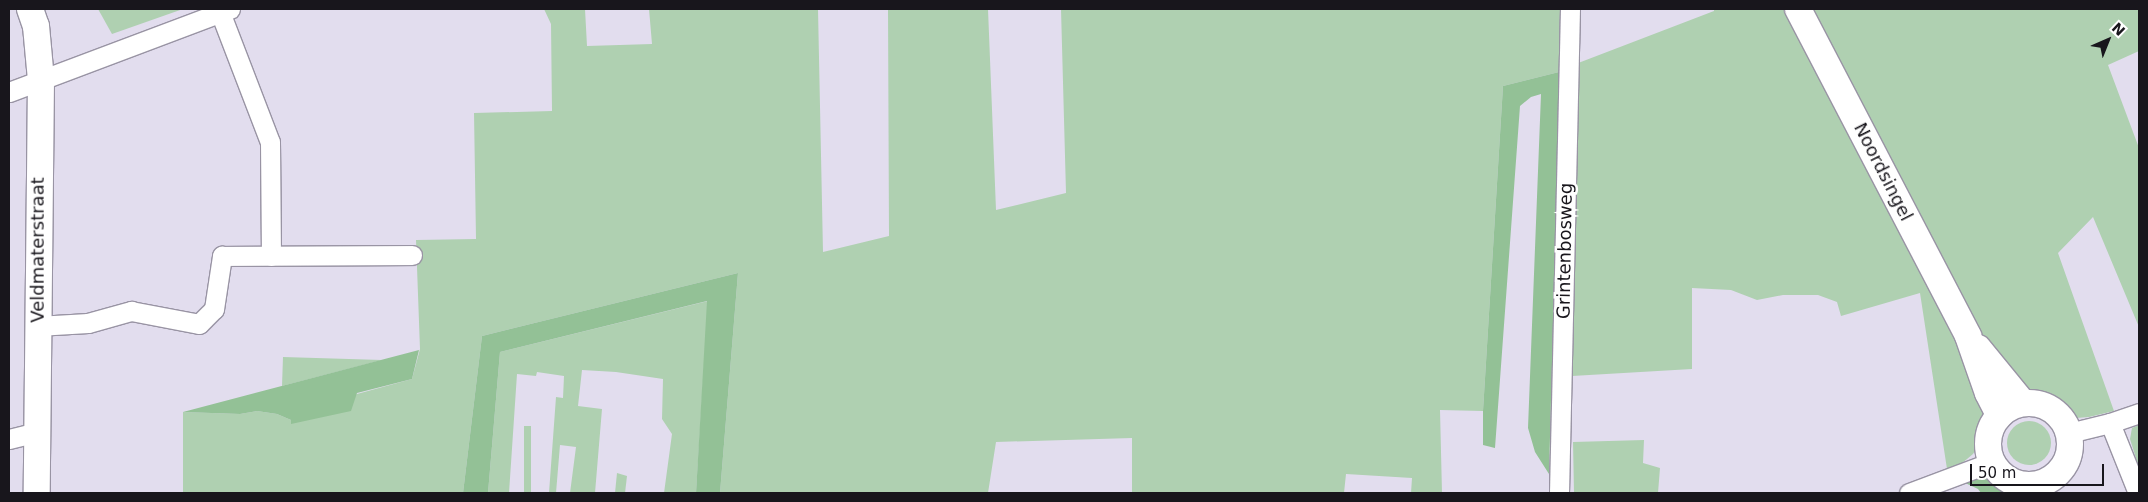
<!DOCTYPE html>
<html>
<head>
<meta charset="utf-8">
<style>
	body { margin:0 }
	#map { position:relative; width:2148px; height:502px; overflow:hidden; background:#e2ddee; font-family:"DejaVu Sans",sans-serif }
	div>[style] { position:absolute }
	.green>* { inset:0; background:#afd0b1; transform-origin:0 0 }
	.round { border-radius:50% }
	.forest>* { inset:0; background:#93c196 }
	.roads { filter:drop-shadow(1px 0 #9994a4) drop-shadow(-1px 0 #9994a4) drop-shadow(0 1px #9994a4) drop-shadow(0 -1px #9994a4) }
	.street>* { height:19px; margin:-9.5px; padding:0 9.5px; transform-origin:9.5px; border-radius:9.5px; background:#fff }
	.secondary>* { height:26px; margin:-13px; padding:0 13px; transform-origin:13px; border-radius:13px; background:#fff }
	.secondary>.ring { margin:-13px; padding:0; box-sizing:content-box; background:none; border:26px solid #fff; border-radius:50% }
	span { translate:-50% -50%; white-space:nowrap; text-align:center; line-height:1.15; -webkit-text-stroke:5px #fff; paint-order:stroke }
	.street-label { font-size:18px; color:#18161c }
	.frame { position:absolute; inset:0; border:10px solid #18161c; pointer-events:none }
	.north { position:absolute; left:2083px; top:15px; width:50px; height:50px; -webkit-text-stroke:4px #fff; paint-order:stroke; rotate:44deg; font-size:14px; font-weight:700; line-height:20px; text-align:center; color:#18161c }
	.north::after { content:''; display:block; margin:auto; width:18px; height:22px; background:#18161c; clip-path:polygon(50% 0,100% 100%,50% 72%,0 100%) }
	.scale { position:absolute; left:1970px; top:464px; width:134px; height:22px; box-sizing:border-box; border:2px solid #18161c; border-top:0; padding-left:6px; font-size:15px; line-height:18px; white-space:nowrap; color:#18161c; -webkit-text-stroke:4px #fff; paint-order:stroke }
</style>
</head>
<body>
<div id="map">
	<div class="green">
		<div style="clip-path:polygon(98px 9px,183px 9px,112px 34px)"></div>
		<div style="clip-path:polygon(544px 9px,585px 9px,587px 46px,652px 44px,649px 9px,818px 9px,823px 252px,889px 236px,888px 9px,988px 9px,996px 210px,1066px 193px,1061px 9px,1560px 9px,1559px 72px,1503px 86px,1483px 411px,1440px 410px,1442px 493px,1411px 493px,1412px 478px,1346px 474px,1344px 493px,1132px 493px,1132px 438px,996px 442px,988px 493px,720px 493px,738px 273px,482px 336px,463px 493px,183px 493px,183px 412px,240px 414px,257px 411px,277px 414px,291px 420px,291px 423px,357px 394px,412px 379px,420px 349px,416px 240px,476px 239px,474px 113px,552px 111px,551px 24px)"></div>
		<div style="clip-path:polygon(1714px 9px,1787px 9px,1974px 373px,1986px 412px,1979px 444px,1973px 454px,1961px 464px,1947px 469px,1920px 293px,1841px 316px,1837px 302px,1818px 295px,1783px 295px,1757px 300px,1731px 290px,1692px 288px,1692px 369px,1572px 376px,1573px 65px,1714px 11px)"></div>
		<div style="clip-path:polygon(1809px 9px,2139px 9px,2139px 51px,2108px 65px,2139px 148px,2139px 327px,2093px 217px,2058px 253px,2114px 411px,2089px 417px,2076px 418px,2045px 397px,2028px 393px,1978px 332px)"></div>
		<div style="clip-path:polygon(708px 301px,696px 493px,664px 493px,672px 434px,662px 419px,663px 379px,616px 372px,582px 370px,578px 406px,602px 409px,595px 493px,570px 493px,576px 447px,560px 445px,556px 493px,549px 493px,556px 397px,563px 398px,564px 376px,537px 372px,536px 376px,517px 374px,509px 493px,488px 493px,500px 352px)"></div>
		<div style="clip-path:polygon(283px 357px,382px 360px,282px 386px)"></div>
		<div class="round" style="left:2007px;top:421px;width:44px;height:44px"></div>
		<div style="clip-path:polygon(2139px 425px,2139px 468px,2130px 439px,2132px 428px)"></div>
		<div style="left:524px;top:426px;width:7px;height:67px"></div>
		<div style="clip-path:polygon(1644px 440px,1643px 463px,1660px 468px,1658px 493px,1574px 493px,1573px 442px)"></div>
		<div style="clip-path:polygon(617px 473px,627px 476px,625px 493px,615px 493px)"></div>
	</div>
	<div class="forest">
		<div style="clip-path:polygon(1559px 72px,1556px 216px,1549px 474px,1535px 452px,1528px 428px,1541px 94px,1531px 97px,1520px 106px,1495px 448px,1483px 445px,1483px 411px,1503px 86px)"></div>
		<div style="clip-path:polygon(738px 273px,720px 493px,696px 493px,707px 301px,500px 352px,488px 493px,463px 493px,482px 336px)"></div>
		<div style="clip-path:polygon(419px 350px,412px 379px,357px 393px,351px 411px,291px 424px,291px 420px,277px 414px,257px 411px,240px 414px,183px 412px)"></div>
		<div style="clip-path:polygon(1979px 477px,1999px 483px,2015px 493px,1981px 493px,1978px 489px,1961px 481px)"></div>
	</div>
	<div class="roads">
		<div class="street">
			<div style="left:220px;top:12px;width:139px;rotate:69deg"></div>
			<div style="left:270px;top:142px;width:114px;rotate:89.5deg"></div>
			<div style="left:9px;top:92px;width:236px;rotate:-20.6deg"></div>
			<div style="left:37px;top:326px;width:51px;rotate:-3.4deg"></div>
			<div style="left:88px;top:323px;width:45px;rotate:-15.6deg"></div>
			<div style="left:131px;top:311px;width:69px;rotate:10.8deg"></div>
			<div style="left:199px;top:324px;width:21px;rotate:-45deg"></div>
			<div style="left:214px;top:309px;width:54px;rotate:-81.4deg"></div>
			<div style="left:222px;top:256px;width:190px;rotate:-0.3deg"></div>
			<div style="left:2110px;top:423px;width:75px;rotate:68.2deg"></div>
			<div style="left:2069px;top:433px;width:42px;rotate:-13.7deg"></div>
			<div style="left:2110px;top:423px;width:31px;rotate:-19deg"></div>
			<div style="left:9px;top:439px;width:29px;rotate:-14deg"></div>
			<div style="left:1559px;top:493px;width:484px;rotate:-88.7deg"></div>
			<div style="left:1909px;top:493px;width:89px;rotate:-20.5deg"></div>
		</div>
		<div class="secondary">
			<div style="left:30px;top:9px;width:18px;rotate:71deg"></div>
			<div style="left:36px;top:26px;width:54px;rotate:84.7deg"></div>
			<div style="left:41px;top:80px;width:413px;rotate:90.6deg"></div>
			<div style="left:1798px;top:9px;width:369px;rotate:62.5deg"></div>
			<div style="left:1968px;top:336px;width:60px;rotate:70.7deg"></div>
			<div style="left:1988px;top:393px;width:25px;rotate:63deg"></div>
			<div style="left:1978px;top:348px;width:71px;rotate:50.7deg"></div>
			<div class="ring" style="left:1988px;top:403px;width:56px;height:56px"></div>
		</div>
	</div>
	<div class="street-label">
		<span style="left:1883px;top:172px;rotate:63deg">Noordsingel</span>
		<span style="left:38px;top:250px;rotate:-90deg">Veldmaterstraat</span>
		<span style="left:1565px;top:251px;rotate:-89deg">Grintenbosweg</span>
	</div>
	<div class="frame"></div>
	<div class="north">N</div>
	<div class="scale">50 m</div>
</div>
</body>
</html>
